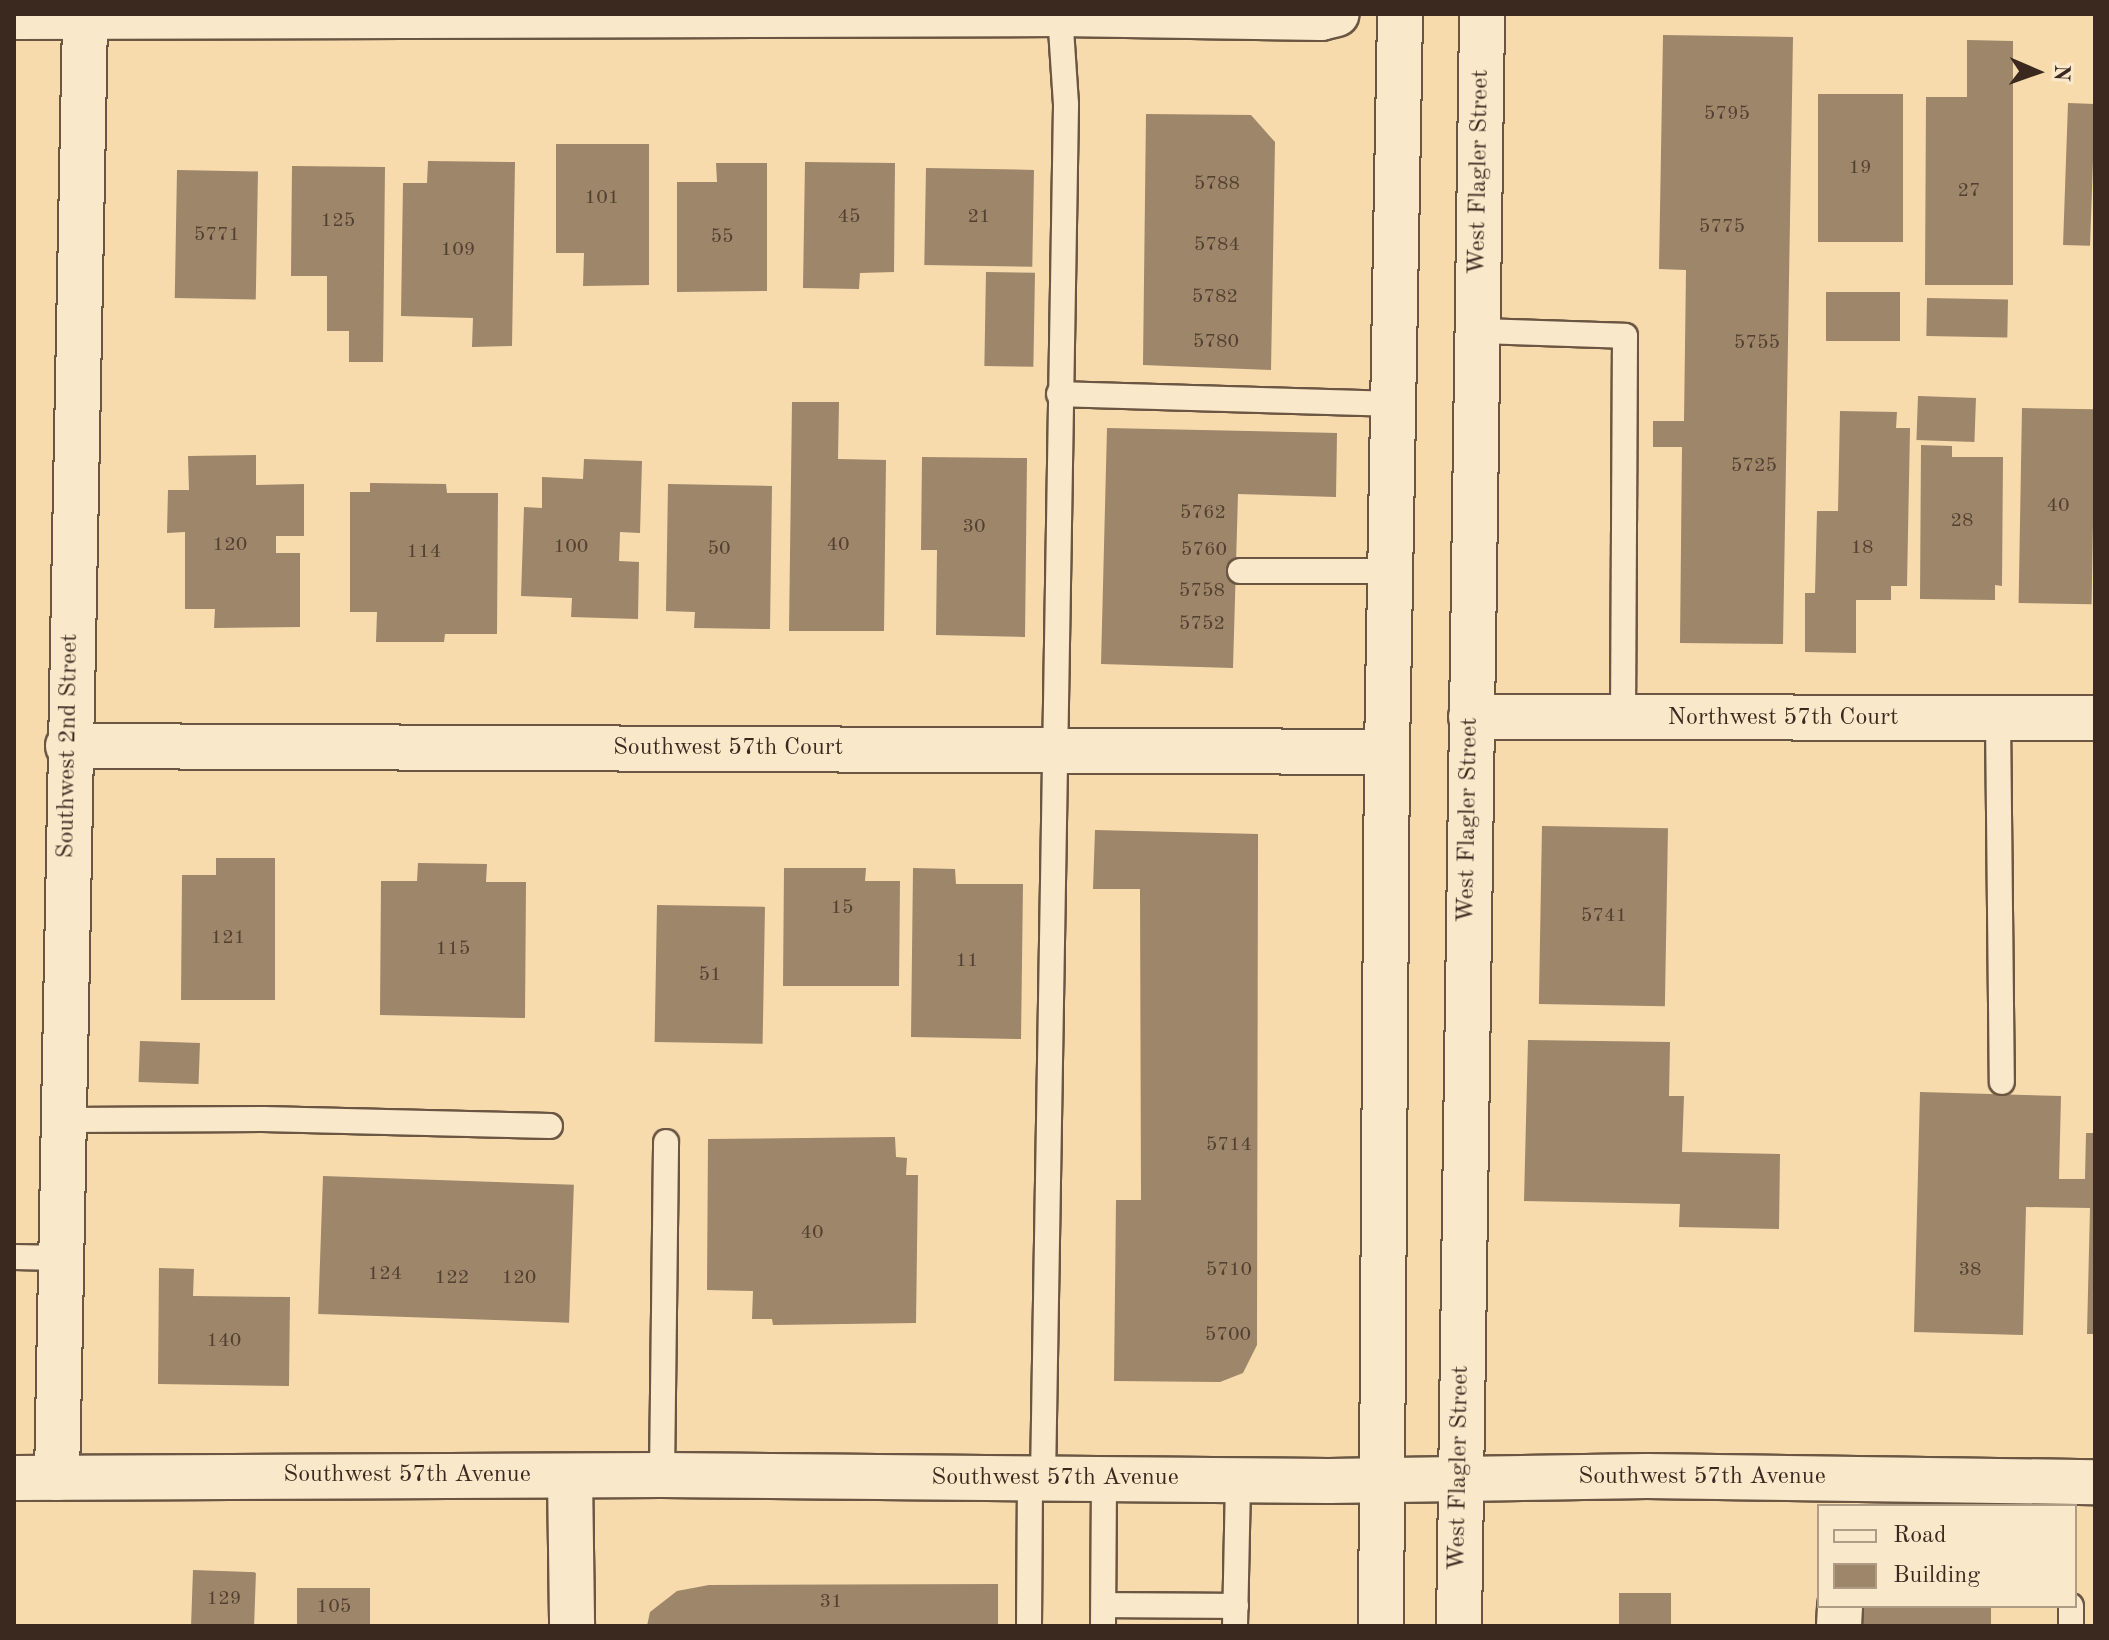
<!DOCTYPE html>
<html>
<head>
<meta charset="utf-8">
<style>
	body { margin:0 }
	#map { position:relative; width:2109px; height:1640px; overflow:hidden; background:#f7dbad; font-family:"Old Standard TT",serif }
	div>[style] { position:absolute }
	.building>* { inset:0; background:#9d8669; transform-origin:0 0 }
	.roads { filter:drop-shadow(2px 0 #6a5643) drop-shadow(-2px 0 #6a5643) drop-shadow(0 2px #6a5643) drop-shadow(0 -2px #6a5643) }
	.service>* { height:24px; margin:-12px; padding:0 12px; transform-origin:12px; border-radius:12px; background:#fae8ca }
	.minor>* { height:44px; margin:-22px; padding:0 22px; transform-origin:22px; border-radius:22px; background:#fae8ca }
	.secondary>* { height:44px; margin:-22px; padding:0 22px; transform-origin:22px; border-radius:22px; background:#fae8ca }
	span { translate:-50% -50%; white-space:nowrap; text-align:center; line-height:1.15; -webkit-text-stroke:6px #fae8ca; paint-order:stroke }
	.number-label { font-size:20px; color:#544032 }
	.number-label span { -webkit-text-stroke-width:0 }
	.street-label { font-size:24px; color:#3b2920 }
	.frame { position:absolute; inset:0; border:16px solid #3b2920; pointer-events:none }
	.legend { position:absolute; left:1817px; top:1504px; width:260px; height:104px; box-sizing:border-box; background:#fae8ca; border:2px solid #ae9c86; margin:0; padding:10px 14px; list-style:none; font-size:24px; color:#3b2920 }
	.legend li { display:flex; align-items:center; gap:16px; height:40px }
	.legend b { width:40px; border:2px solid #ae9c86 }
	.north { position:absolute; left:1997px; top:32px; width:80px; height:80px; -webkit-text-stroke:6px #fae8ca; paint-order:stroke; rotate:92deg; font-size:22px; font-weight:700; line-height:32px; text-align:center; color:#3b2920 }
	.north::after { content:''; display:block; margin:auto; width:28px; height:36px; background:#3b2920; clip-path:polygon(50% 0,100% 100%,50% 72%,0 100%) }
</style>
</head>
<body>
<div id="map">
	<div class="building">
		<div style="clip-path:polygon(1663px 35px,1793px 37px,1783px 644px,1680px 643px,1682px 447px,1653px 447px,1653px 421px,1684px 421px,1686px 270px,1659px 269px)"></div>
		<div style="clip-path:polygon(1967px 40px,2013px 41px,2013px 285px,1925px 285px,1926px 97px,1967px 97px)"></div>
		<div style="left:1818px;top:94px;width:85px;height:148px"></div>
		<div style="left:2068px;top:103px;width:27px;height:142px;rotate:2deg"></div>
		<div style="clip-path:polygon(1146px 114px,1251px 115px,1275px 142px,1271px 370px,1143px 365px)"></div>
		<div style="clip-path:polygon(556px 144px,649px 144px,649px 285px,583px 286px,584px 253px,556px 253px)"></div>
		<div style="clip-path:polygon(428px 161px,515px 162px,512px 346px,472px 347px,473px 318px,401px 316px,403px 183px,427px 183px)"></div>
		<div style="clip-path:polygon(805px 162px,895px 163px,894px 272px,860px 273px,859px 289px,803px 288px)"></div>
		<div style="clip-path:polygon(716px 163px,767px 163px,767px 291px,677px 292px,677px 182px,717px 182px)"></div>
		<div style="clip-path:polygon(292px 166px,385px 167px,383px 362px,349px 362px,349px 331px,327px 331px,327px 276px,291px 276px)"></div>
		<div style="left:926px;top:168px;width:108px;height:97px;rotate:1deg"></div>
		<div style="left:177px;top:170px;width:81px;height:128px;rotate:1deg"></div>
		<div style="left:986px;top:272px;width:49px;height:94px;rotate:1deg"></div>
		<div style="left:1900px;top:292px;width:49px;height:74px;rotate:90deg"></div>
		<div style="left:1927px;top:298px;width:81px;height:38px;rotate:1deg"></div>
		<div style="left:1918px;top:396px;width:58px;height:44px;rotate:2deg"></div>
		<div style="clip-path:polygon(792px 402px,839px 402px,838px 459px,886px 460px,884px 631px,789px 631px)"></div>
		<div style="left:2022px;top:408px;width:73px;height:195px;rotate:1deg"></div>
		<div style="clip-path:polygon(1840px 411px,1897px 412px,1896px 428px,1910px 428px,1907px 586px,1891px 586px,1891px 600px,1856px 600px,1856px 653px,1805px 652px,1805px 593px,1815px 593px,1817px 511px,1838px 511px)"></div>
		<div style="clip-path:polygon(1107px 428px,1337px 433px,1336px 497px,1238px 494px,1233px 668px,1101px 664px)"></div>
		<div style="clip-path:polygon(1921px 445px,1952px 446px,1952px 457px,2003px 457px,2002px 586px,1995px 585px,1995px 600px,1920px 599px)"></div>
		<div style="clip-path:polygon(256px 455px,256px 485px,304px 484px,304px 536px,276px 536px,276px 553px,300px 553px,300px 627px,214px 628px,215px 609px,185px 609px,185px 532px,167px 533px,168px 490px,189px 490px,188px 456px)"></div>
		<div style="clip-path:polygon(922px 457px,1027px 458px,1025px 637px,936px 635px,937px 550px,921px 550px)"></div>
		<div style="clip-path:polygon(584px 459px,642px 461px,640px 533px,620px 532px,619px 561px,639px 562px,638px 619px,571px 617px,572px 598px,521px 596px,524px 507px,542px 508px,542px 477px,583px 479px)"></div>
		<div style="clip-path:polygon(370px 483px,446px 484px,447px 493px,498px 493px,497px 634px,445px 634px,444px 642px,376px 642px,377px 612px,350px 612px,350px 492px,370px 492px)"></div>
		<div style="clip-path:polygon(668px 484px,772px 486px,770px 629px,694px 628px,695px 612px,666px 611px)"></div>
		<div style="left:1542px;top:826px;width:126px;height:178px;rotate:1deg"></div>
		<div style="clip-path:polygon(1095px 830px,1258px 834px,1257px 1345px,1243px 1373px,1220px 1382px,1114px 1381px,1116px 1200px,1141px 1200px,1140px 889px,1093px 889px)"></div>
		<div style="clip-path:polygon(216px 858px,275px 858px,275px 1000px,181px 1000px,182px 875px,216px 875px)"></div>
		<div style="clip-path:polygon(418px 863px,487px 864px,486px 882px,526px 882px,525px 1018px,380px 1015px,381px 881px,417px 881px)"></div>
		<div style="clip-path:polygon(784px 868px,866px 868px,865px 881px,900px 881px,899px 986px,783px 986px)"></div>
		<div style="clip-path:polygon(913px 868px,955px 869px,956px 884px,1023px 884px,1021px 1039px,911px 1037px)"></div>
		<div style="left:657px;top:905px;width:108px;height:137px;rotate:1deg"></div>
		<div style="clip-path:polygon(1528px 1040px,1670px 1042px,1669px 1096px,1684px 1096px,1682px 1152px,1780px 1154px,1779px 1229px,1679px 1227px,1680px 1204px,1524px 1201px)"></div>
		<div style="left:140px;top:1041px;width:60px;height:41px;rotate:2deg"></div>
		<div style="clip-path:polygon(1920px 1092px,2061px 1096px,2059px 1179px,2085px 1179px,2086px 1133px,2095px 1133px,2095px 1334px,2087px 1334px,2090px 1208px,2026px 1207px,2023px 1335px,1914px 1332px)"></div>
		<div style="clip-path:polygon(895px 1137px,896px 1157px,907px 1158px,906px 1175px,918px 1175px,916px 1323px,773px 1325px,772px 1319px,752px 1319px,753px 1291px,707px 1290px,708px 1139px)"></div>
		<div style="left:323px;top:1176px;width:251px;height:138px;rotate:2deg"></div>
		<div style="clip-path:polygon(159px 1268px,194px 1269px,193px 1296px,290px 1297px,289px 1386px,158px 1384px)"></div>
		<div style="left:193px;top:1570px;width:63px;height:56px;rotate:2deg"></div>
		<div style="clip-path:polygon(998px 1584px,998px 1626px,647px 1626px,650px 1612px,677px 1591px,709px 1585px)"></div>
		<div style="left:297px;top:1588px;width:73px;height:38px"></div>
		<div style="left:1671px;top:1593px;width:33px;height:52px;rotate:90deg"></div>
		<div style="left:1861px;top:1606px;width:130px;height:20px"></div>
	</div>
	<div class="roads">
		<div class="service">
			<div style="left:1478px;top:331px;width:147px;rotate:1.9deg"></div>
			<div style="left:1625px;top:336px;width:384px;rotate:90.3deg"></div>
			<div style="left:1059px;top:394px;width:334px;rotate:1.7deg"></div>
			<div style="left:1240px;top:571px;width:151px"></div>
			<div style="left:1998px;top:718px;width:364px;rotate:89.4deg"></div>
			<div style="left:65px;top:1120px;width:198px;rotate:-0.3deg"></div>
			<div style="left:263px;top:1119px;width:287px;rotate:1.4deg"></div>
			<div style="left:14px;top:1257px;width:48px;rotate:1.2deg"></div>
			<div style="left:662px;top:1475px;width:333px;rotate:-89.3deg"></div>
			<div style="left:1043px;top:1479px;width:1375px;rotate:-89.04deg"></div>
			<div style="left:1066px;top:104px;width:90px;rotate:-93.8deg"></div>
			<div style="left:1104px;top:1605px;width:132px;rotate:0.4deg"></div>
			<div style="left:2071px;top:1606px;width:20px;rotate:90deg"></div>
			<div style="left:1029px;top:1626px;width:147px;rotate:-89.6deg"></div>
			<div style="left:1103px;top:1626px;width:147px;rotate:-89.6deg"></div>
			<div style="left:1235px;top:1626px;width:146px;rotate:-88.8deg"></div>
		</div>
		<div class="minor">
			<div style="left:14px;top:17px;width:1046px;rotate:-0.16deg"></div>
			<div style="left:1060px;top:14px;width:261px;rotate:0.9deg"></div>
			<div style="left:1321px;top:18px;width:16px;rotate:-14deg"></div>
			<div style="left:1471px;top:717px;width:624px;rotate:0.09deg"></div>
			<div style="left:68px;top:746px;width:1319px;rotate:0.26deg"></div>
			<div style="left:570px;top:1476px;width:150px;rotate:89.2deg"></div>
			<div style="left:57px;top:1478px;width:1464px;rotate:-88.9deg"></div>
			<div style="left:1839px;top:1626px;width:20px;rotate:-87deg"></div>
		</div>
		<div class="secondary">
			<div style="left:14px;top:1478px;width:648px;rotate:-0.27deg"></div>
			<div style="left:662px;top:1475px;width:667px;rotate:0.52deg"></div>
			<div style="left:1329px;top:1481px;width:318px;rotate:-0.9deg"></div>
			<div style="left:1647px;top:1476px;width:448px;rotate:0.8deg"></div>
			<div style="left:1381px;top:1626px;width:874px;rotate:-89.61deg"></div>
			<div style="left:1387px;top:752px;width:738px;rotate:-88.99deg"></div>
			<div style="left:1459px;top:1626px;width:1612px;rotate:-89.18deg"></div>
		</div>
	</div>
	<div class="number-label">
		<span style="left:1727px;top:114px">5795</span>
		<span style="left:1860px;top:168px">19</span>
		<span style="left:1217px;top:184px">5788</span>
		<span style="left:1969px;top:191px">27</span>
		<span style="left:602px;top:198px">101</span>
		<span style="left:849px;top:217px">45</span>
		<span style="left:979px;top:217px">21</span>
		<span style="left:338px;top:221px">125</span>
		<span style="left:1722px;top:227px">5775</span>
		<span style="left:217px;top:235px">5771</span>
		<span style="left:722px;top:237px">55</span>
		<span style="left:1217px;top:245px">5784</span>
		<span style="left:458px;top:250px">109</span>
		<span style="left:1215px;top:297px">5782</span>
		<span style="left:1216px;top:342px">5780</span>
		<span style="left:1757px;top:343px">5755</span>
		<span style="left:1754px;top:466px">5725</span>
		<span style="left:2058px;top:506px">40</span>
		<span style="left:1203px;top:513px">5762</span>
		<span style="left:1962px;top:521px">28</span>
		<span style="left:974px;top:527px">30</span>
		<span style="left:230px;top:545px">120</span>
		<span style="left:838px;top:545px">40</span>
		<span style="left:571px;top:547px">100</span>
		<span style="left:1862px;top:548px">18</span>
		<span style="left:719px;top:549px">50</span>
		<span style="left:1204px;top:550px">5760</span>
		<span style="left:424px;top:552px">114</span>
		<span style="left:1202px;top:591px">5758</span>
		<span style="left:1202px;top:624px">5752</span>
		<span style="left:842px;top:908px">15</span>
		<span style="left:1604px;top:916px">5741</span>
		<span style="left:228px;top:938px">121</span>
		<span style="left:453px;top:949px">115</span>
		<span style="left:967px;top:961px">11</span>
		<span style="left:710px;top:975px">51</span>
		<span style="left:1229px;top:1145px">5714</span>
		<span style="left:812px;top:1233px">40</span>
		<span style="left:1229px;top:1270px">5710</span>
		<span style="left:1970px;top:1270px">38</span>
		<span style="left:385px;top:1274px">124</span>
		<span style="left:452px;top:1278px">122</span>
		<span style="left:519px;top:1278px">120</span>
		<span style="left:1228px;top:1335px">5700</span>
		<span style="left:224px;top:1341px">140</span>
		<span style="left:224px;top:1599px">129</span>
		<span style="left:831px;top:1602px">31</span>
		<span style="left:334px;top:1607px">105</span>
	</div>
	<div class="street-label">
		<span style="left:1480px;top:172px;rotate:-89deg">West Flagler Street</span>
		<span style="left:1783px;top:719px">Northwest 57th Court</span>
		<span style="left:69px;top:746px;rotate:-89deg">Southwest 2nd Street</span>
		<span style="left:728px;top:749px">Southwest 57th Court</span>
		<span style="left:1469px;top:820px;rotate:-89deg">West Flagler Street</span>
		<span style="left:1460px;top:1468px;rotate:-89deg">West Flagler Street</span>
		<span style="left:407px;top:1476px">Southwest 57th Avenue</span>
		<span style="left:1702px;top:1478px">Southwest 57th Avenue</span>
		<span style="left:1055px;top:1479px">Southwest 57th Avenue</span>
	</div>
	<div class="frame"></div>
	<ul class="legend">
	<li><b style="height:10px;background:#fae8ca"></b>Road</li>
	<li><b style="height:22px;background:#9d8669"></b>Building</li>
	</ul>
	<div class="north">N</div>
</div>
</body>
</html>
